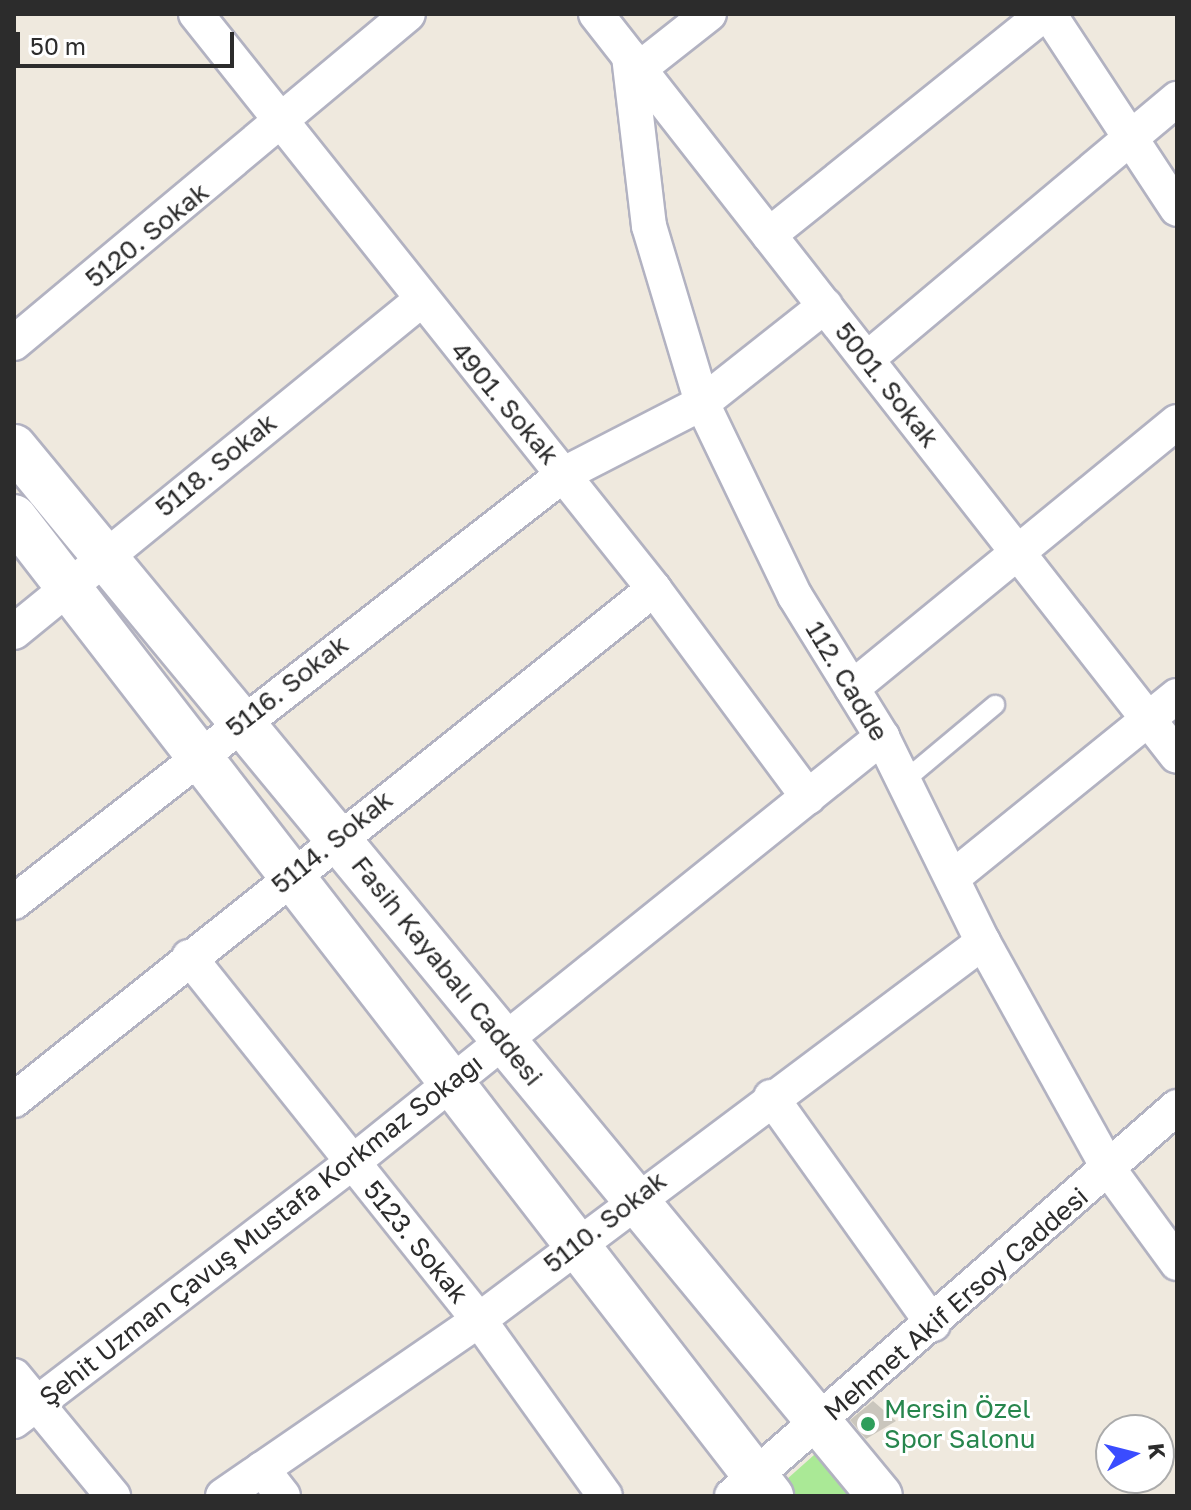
<!DOCTYPE html>
<html>
<head>
<meta charset="utf-8">
<style>
	body { margin:0 }
	#map { position:relative; width:1191px; height:1510px; overflow:hidden; background:#efe9de; font-family:"Golos Text",sans-serif }
	div>[style] { position:absolute }
	.green>* { inset:0; background:#aae996 }
	.building>* { inset:0; background:#cac6bd }
	.roads { filter:drop-shadow(2px 0 #b2b2c1) drop-shadow(-2px 0 #b2b2c1) drop-shadow(0 2px #b2b2c1) drop-shadow(0 -2px #b2b2c1) }
	.service>* { height:18px; margin:-9px; padding:0 9px; transform-origin:9px; border-radius:9px; background:#fff }
	.minor>* { height:34px; margin:-17px; padding:0 17px; transform-origin:17px; border-radius:17px; background:#fff }
	.tertiary>* { height:44px; margin:-22px; padding:0 22px; transform-origin:22px; border-radius:22px; background:#fff }
	.dots>* { width:22px; height:22px; translate:-50% -50%; box-sizing:border-box; border:4px solid #fff; border-radius:50% }
	span { translate:-50% -50%; white-space:nowrap; text-align:center; line-height:1.15; -webkit-text-stroke:6px #fff; paint-order:stroke }
	.street-label { font-size:26px; color:#2c2c2c }
	.leisure-label { font-size:26px; color:#27864d }
	.left { translate:0 -50%; text-align:left }
	.frame { position:absolute; inset:0; border:16px solid #2c2c2c; pointer-events:none }
	.north { position:absolute; left:1095px; top:1414px; width:80px; height:80px; box-sizing:border-box; background:#fff; border:2px solid #ababab; border-radius:50%; rotate:83deg; font-size:22px; font-weight:700; line-height:32px; text-align:center; color:#2c2c2c }
	.north::after { content:''; display:block; margin:auto; width:28px; height:36px; background:#3a4cff; clip-path:polygon(50% 0,100% 100%,50% 72%,0 100%) }
	.scale { position:absolute; left:16px; top:32px; width:218px; height:36px; box-sizing:border-box; border:4px solid #2c2c2c; border-top:0; padding-left:10px; font-size:24px; line-height:28px; white-space:nowrap; color:#2c2c2c; -webkit-text-stroke:6px #fff; paint-order:stroke }
</style>
</head>
<body>
<div id="map">
	<div class="green">
		<div style="clip-path:polygon(823px 1447px,866px 1496px,784px 1496px,777px 1488px)"></div>
	</div>
	<div class="building">
		<div style="clip-path:polygon(873px 1401px,896px 1421px,866px 1439px,850px 1420px)"></div>
	</div>
	<div class="roads">
		<div class="service">
			<div style="left:904px;top:781px;width:119px;rotate:-39.9deg"></div>
		</div>
		<div class="minor">
			<div style="left:196px;top:14px;width:735px;rotate:51.46deg"></div>
			<div style="left:654px;top:589px;width:259px;rotate:53.5deg"></div>
			<div style="left:596px;top:14px;width:942px;rotate:51.94deg"></div>
			<div style="left:1049px;top:14px;width:233px;rotate:56.7deg"></div>
			<div style="left:629px;top:56px;width:171px;rotate:83.3deg"></div>
			<div style="left:649px;top:226px;width:185px;rotate:73.3deg"></div>
			<div style="left:702px;top:403px;width:214px;rotate:64.3deg"></div>
			<div style="left:795px;top:596px;width:166px;rotate:58.3deg"></div>
			<div style="left:882px;top:737px;width:229px;rotate:63.8deg"></div>
			<div style="left:983px;top:942px;width:262px;rotate:61deg"></div>
			<div style="left:1110px;top:1171px;width:114px;rotate:53.9deg"></div>
			<div style="left:639px;top:69px;width:89px;rotate:-38.2deg"></div>
			<div style="left:769px;top:235px;width:353px;rotate:-38.8deg"></div>
			<div style="left:14px;top:343px;width:513px;rotate:-39.86deg"></div>
			<div style="left:867px;top:359px;width:405px;rotate:-40deg"></div>
			<div style="left:14px;top:632px;width:524px;rotate:-39.19deg"></div>
			<div style="left:852px;top:688px;width:420px;rotate:-39.3deg"></div>
			<div style="left:952px;top:878px;width:289px;rotate:-39deg"></div>
			<div style="left:14px;top:902px;width:697px;rotate:-37.89deg"></div>
			<div style="left:564px;top:474px;width:155px;rotate:-27.2deg"></div>
			<div style="left:702px;top:403px;width:157px;rotate:-38.3deg"></div>
			<div style="left:189px;top:957px;width:465px;rotate:51.4deg"></div>
			<div style="left:479px;top:1320px;width:216px;rotate:54.4deg"></div>
			<div style="left:771px;top:1097px;width:279px;rotate:54.5deg"></div>
			<div style="left:14px;top:1100px;width:819px;rotate:-38.61deg"></div>
			<div style="left:14px;top:1376px;width:156px;rotate:50.5deg"></div>
			<div style="left:14px;top:1421px;width:427px;rotate:-37.4deg"></div>
			<div style="left:353px;top:1162px;width:679px;rotate:-38.78deg"></div>
			<div style="left:262px;top:1469px;width:34px;rotate:52deg"></div>
			<div style="left:223px;top:1496px;width:311px;rotate:-34.5deg"></div>
			<div style="left:479px;top:1320px;width:630px;rotate:-36.87deg"></div>
			<div style="left:732px;top:1496px;width:591px;rotate:-41.16deg"></div>
		</div>
		<div class="tertiary">
			<div style="left:14px;top:447px;width:1360px;rotate:50.46deg"></div>
			<div style="left:14px;top:517px;width:1238px;rotate:52.29deg"></div>
		</div>
	</div>
	<div class="dots">
		<div style="left:868px;top:1424px;background:#2e9e5b"></div>
	</div>
	<div class="street-label">
		<span style="left:147px;top:235px;rotate:-39deg">5120. Sokak</span>
		<span style="left:887px;top:385px;rotate:52deg">5001. Sokak</span>
		<span style="left:505px;top:403px;rotate:50deg">4901. Sokak</span>
		<span style="left:216px;top:465px;rotate:-39deg">5118. Sokak</span>
		<span style="left:847px;top:681px;rotate:59deg">112. Cadde</span>
		<span style="left:287px;top:686px;rotate:-38deg">5116. Sokak</span>
		<span style="left:332px;top:842px;rotate:-39deg">5114. Sokak</span>
		<span style="left:447px;top:971px;rotate:51deg">Fasih Kayabalı Caddesi</span>
		<span style="left:605px;top:1222px;rotate:-38deg">5110. Sokak</span>
		<span style="left:261px;top:1230px;rotate:-38deg">Şehit Uzman Çavuş Mustafa Korkmaz Sokağı</span>
		<span style="left:416px;top:1242px;rotate:51deg">5123. Sokak</span>
		<span style="left:956px;top:1304px;rotate:-41deg">Mehmet Akif Ersoy Caddesi</span>
	</div>
	<div class="leisure-label">
		<span class="left" style="left:884px;top:1424px">Mersin Özel<br>Spor Salonu</span>
	</div>
	<div class="frame"></div>
	<div class="north">K</div>
	<div class="scale">50 m</div>
</div>
</body>
</html>
